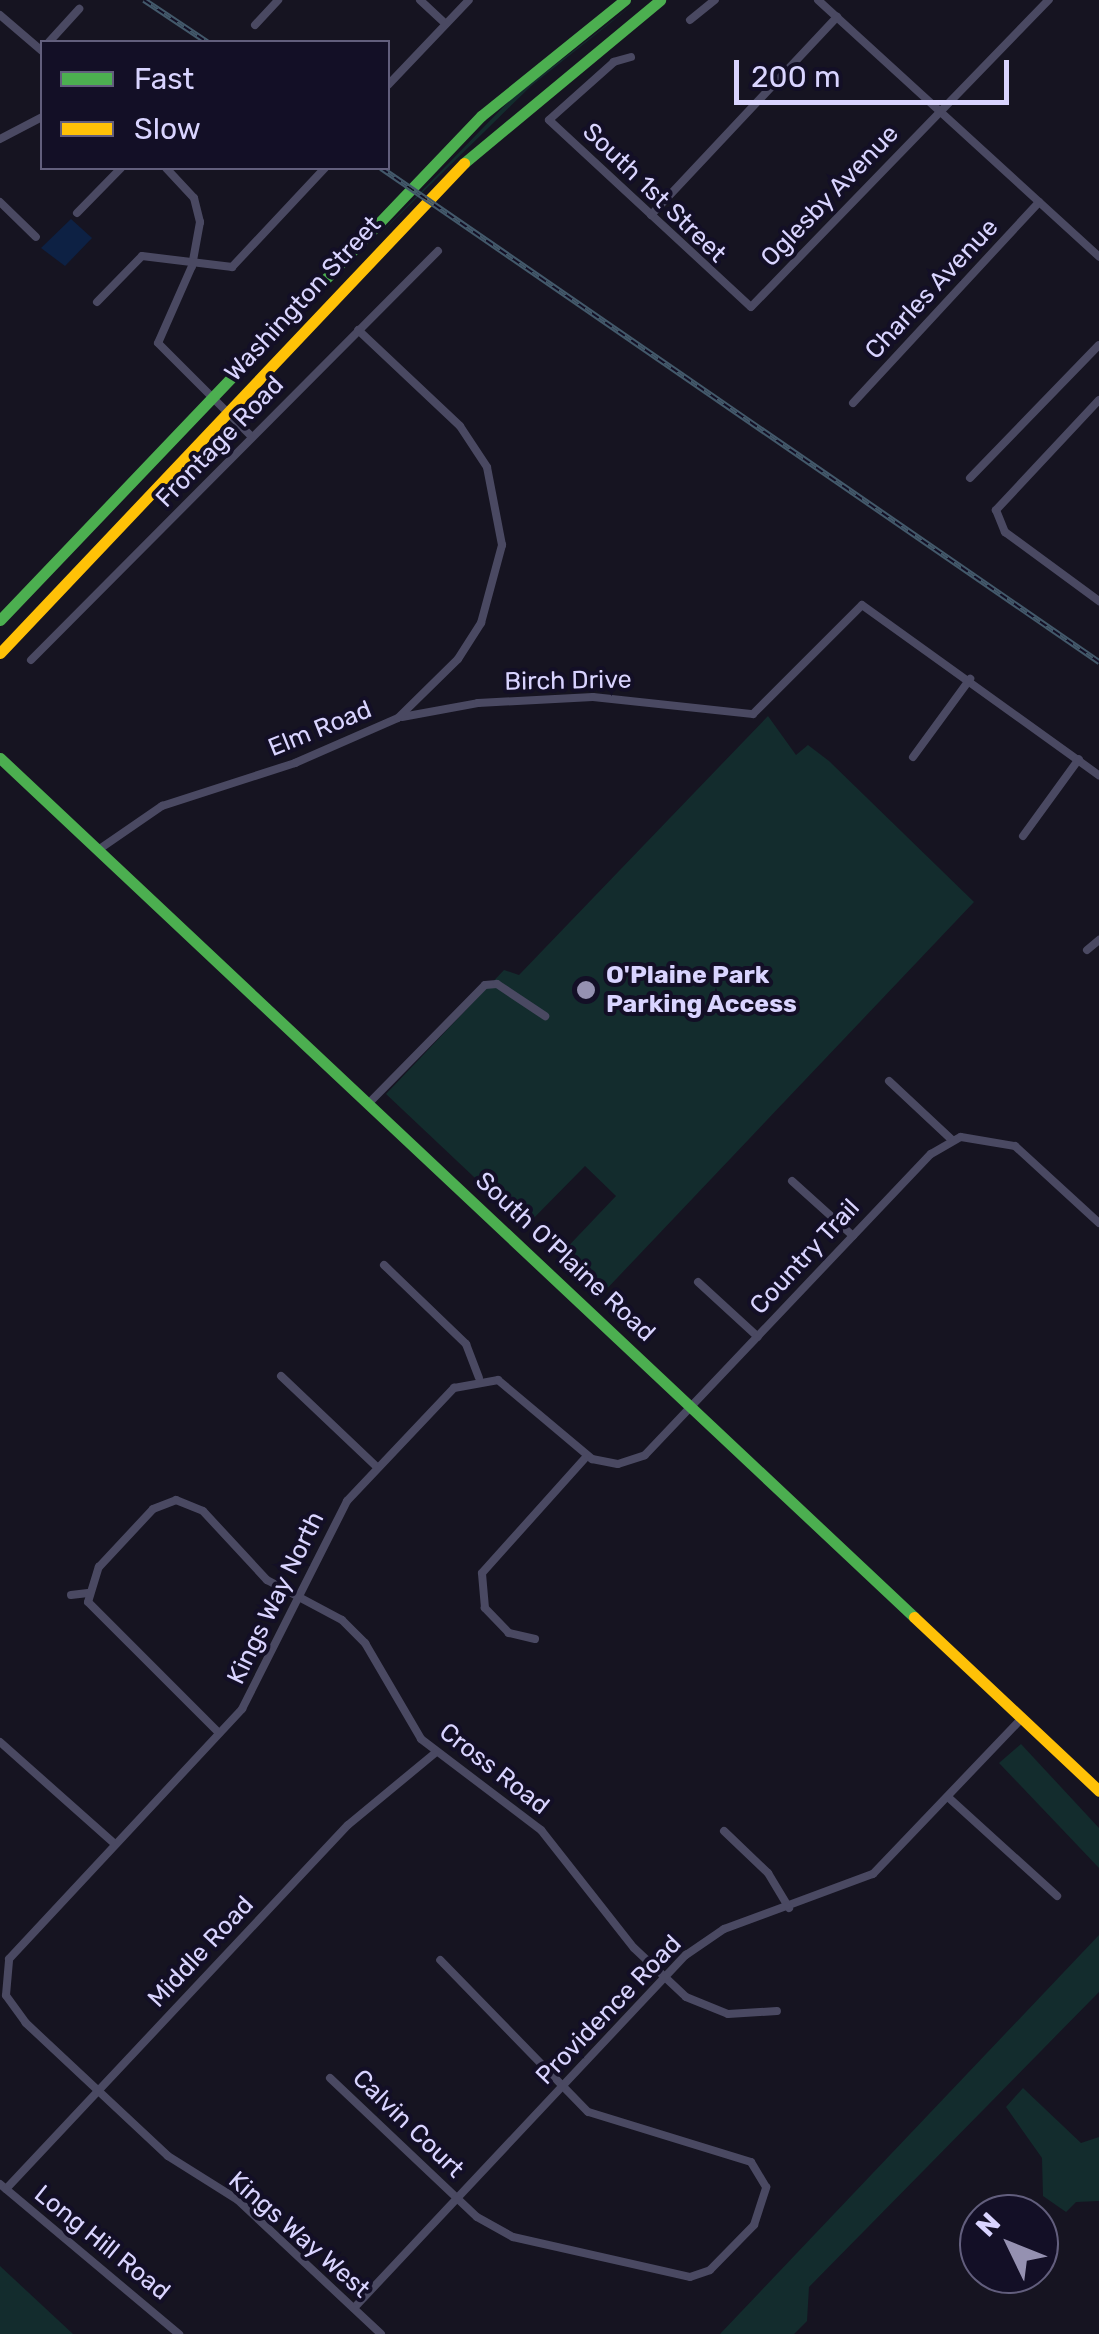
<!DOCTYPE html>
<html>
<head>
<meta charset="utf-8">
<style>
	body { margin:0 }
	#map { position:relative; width:1099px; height:2334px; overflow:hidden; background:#161421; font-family:Rubik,sans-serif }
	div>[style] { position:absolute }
	.green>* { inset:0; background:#132c2d }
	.water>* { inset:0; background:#0d2144 }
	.street>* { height:8px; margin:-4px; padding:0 4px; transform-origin:4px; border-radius:4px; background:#4a4962 }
	.fast>* { height:11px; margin:-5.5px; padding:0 5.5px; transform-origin:5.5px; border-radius:5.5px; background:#4caf50 }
	.slow>* { height:11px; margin:-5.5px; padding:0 5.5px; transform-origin:5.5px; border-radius:5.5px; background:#ffc107 }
	.rail>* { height:6px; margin-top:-3px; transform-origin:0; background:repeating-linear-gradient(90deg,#130f26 0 8px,#43596b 0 16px); box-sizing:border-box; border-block:2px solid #43596b }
	.dots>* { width:28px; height:28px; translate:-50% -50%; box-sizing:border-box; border:5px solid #130f26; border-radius:50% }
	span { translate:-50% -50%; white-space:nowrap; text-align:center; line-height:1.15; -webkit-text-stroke:8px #130f26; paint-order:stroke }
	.street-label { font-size:25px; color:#d9d4ff }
	.poi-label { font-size:25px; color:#d9d4ff; font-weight:700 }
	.left { translate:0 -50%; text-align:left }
	.legend { position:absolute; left:40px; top:40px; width:350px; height:130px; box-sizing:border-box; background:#130f26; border:2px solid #625e7d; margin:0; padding:12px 18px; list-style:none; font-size:30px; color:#d9d4ff }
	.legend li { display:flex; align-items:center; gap:20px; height:50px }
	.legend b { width:50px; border:2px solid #625e7d }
	.north { position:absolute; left:959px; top:2194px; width:100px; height:100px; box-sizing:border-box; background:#130f26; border:2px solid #625e7d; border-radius:50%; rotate:313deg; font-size:28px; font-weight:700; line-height:40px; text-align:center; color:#d9d4ff }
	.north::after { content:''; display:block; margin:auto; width:35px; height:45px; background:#9591b1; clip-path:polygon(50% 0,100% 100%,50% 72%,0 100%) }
	.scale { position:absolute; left:734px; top:60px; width:275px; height:45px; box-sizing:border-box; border:5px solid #d9d4ff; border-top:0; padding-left:12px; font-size:30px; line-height:35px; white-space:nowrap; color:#d9d4ff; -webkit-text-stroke:8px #130f26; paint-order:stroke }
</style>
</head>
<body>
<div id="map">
	<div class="green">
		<div style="clip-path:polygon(639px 0,531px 86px,378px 236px,512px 98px)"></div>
		<div style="clip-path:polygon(768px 716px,796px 755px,808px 745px,829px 761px,974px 902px,600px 1296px,558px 1257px,616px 1196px,585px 1166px,526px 1226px,386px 1094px,504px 970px,519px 975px)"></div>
		<div style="clip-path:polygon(1021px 1744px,1099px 1828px,1099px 1868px,999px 1763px)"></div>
		<div style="clip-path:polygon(1099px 1935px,1099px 1992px,809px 2287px,807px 2321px,794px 2334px,720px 2334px)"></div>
		<div style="clip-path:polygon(1023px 2088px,1081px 2143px,1099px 2137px,1099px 2201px,1076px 2202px,1066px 2212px,1043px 2196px,1042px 2158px,1006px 2107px)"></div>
		<div style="clip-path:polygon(0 2266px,73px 2334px,0 2334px)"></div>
	</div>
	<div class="water">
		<div style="clip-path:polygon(71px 219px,92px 238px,65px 266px,41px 248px)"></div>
	</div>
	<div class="street">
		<div style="left:420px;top:0;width:35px;rotate:43deg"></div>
		<div style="left:818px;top:0;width:381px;rotate:42.4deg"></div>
		<div style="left:0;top:15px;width:55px;rotate:40.6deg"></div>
		<div style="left:690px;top:20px;width:32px;rotate:-39deg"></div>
		<div style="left:255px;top:25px;width:34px;rotate:-47deg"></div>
		<div style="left:49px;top:42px;width:45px;rotate:-47.7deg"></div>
		<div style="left:631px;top:57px;width:18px;rotate:164deg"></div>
		<div style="left:614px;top:62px;width:87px;rotate:138.3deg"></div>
		<div style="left:549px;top:120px;width:275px;rotate:42.8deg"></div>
		<div style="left:751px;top:307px;width:428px;rotate:-45.9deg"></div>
		<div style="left:388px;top:85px;width:117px;rotate:-46.4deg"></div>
		<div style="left:0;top:139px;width:47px;rotate:-27.6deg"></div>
		<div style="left:166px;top:168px;width:41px;rotate:47deg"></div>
		<div style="left:194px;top:198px;width:25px;rotate:76deg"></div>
		<div style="left:200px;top:222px;width:45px;rotate:100.3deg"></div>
		<div style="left:192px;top:266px;width:84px;rotate:113.8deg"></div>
		<div style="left:158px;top:343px;width:133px;rotate:45deg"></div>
		<div style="left:0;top:202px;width:50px;rotate:44.2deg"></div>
		<div style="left:77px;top:213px;width:63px;rotate:-45.6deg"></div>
		<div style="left:651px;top:215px;width:272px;rotate:-46.8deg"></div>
		<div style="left:97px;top:302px;width:64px;rotate:-45.6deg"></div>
		<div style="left:142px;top:256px;width:91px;rotate:7deg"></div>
		<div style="left:232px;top:267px;width:136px;rotate:-46.8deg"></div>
		<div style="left:1099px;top:400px;width:151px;rotate:133.1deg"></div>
		<div style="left:996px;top:510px;width:24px;rotate:68deg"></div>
		<div style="left:1005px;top:532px;width:117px;rotate:36.3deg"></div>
		<div style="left:853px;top:403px;width:274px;rotate:-47.2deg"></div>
		<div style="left:970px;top:478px;width:185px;rotate:-45.9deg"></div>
		<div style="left:31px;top:660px;width:577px;rotate:-45.14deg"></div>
		<div style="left:402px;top:717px;width:77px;rotate:-10.4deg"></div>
		<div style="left:478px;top:703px;width:115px;rotate:-3deg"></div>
		<div style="left:593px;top:697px;width:161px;rotate:6.1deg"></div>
		<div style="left:753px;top:714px;width:154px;rotate:-45deg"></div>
		<div style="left:862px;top:605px;width:292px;rotate:35.7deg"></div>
		<div style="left:913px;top:757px;width:97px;rotate:-53.8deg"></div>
		<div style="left:1023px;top:836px;width:95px;rotate:-54deg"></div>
		<div style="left:98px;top:850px;width:78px;rotate:-34.5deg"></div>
		<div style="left:162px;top:806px;width:140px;rotate:-17.9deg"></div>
		<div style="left:295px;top:763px;width:112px;rotate:-23.6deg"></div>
		<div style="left:398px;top:718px;width:84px;rotate:-44.5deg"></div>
		<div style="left:458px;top:659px;width:43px;rotate:-57.4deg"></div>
		<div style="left:481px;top:623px;width:81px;rotate:-74.9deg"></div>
		<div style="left:502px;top:545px;width:79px;rotate:-100.9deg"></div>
		<div style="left:487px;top:467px;width:49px;rotate:-123.4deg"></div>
		<div style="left:460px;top:426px;width:140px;rotate:-136.7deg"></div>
		<div style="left:1087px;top:950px;width:16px;rotate:-40deg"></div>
		<div style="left:889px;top:1081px;width:86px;rotate:43.1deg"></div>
		<div style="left:369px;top:1103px;width:165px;rotate:-45.5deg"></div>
		<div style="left:485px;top:985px;width:12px;rotate:-5deg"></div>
		<div style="left:497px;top:984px;width:58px;rotate:33.7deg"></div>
		<div style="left:792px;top:1181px;width:82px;rotate:42deg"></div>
		<div style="left:384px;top:1265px;width:114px;rotate:43.9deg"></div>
		<div style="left:466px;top:1344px;width:36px;rotate:69deg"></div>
		<div style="left:698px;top:1282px;width:81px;rotate:42.5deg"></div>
		<div style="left:281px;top:1376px;width:132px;rotate:43.5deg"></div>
		<div style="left:71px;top:1595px;width:17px;rotate:-7deg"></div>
		<div style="left:535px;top:1639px;width:27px;rotate:-167deg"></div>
		<div style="left:509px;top:1633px;width:35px;rotate:-134deg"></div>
		<div style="left:485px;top:1608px;width:35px;rotate:-95deg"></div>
		<div style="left:482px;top:1573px;width:157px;rotate:-48.1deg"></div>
		<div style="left:219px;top:1733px;width:185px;rotate:-135deg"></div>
		<div style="left:88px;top:1602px;width:37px;rotate:-73deg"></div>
		<div style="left:99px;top:1567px;width:79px;rotate:-47deg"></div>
		<div style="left:153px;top:1509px;width:25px;rotate:-21deg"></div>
		<div style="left:176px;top:1500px;width:29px;rotate:22deg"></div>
		<div style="left:203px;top:1511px;width:94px;rotate:47.2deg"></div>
		<div style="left:267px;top:1580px;width:85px;rotate:28.1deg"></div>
		<div style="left:342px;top:1620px;width:33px;rotate:45deg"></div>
		<div style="left:365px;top:1643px;width:111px;rotate:59.7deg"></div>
		<div style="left:421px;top:1739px;width:151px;rotate:37.2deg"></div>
		<div style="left:541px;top:1830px;width:150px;rotate:51.8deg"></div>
		<div style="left:634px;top:1948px;width:71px;rotate:43.3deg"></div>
		<div style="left:686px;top:1997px;width:45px;rotate:22deg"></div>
		<div style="left:728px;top:2014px;width:49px;rotate:-3.5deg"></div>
		<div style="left:0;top:1742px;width:154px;rotate:41.6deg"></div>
		<div style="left:949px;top:1798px;width:146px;rotate:42.2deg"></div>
		<div style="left:724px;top:1831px;width:61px;rotate:43.7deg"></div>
		<div style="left:768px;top:1873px;width:41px;rotate:59deg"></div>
		<div style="left:330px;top:2078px;width:202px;rotate:43.4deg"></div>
		<div style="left:477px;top:2217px;width:41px;rotate:29.1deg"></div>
		<div style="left:513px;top:2237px;width:181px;rotate:12.7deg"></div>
		<div style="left:690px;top:2277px;width:21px;rotate:-19deg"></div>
		<div style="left:710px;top:2270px;width:63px;rotate:-45.6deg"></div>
		<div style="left:754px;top:2225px;width:40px;rotate:-72deg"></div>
		<div style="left:766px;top:2187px;width:29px;rotate:-121deg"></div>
		<div style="left:751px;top:2162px;width:170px;rotate:-162.9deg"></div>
		<div style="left:588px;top:2112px;width:212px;rotate:-134.2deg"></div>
		<div style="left:0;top:2184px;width:234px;rotate:40deg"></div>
		<div style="left:6px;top:2189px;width:499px;rotate:-46.8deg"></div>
		<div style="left:348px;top:1825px;width:113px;rotate:-39.6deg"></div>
		<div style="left:354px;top:2308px;width:485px;rotate:-46.8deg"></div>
		<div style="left:686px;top:1955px;width:46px;rotate:-34.4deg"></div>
		<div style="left:724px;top:1929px;width:159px;rotate:-20.3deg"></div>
		<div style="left:873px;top:1874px;width:214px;rotate:-46.3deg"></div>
		<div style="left:381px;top:2334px;width:196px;rotate:-136.9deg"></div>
		<div style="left:238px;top:2200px;width:83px;rotate:-147.8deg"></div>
		<div style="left:168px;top:2156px;width:195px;rotate:-136.9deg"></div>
		<div style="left:26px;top:2023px;width:34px;rotate:-126deg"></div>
		<div style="left:6px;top:1995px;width:36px;rotate:-85deg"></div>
		<div style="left:9px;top:1959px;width:342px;rotate:-47deg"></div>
		<div style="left:242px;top:1709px;width:233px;rotate:-63.2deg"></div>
		<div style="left:347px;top:1501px;width:156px;rotate:-46.6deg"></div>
		<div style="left:454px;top:1388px;width:45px;rotate:-10.3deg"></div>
		<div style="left:498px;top:1380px;width:123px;rotate:40deg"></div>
		<div style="left:592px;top:1459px;width:26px;rotate:11deg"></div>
		<div style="left:618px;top:1464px;width:28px;rotate:-18deg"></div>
		<div style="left:645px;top:1455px;width:415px;rotate:-46.5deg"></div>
		<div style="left:931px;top:1154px;width:34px;rotate:-30deg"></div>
		<div style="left:961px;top:1137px;width:55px;rotate:9.5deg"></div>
		<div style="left:1015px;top:1146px;width:114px;rotate:42.5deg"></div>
	</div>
	<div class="fast">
		<div style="left:464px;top:163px;width:255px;rotate:-39.7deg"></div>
		<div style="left:0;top:620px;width:697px;rotate:-46.34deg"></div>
		<div style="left:481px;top:116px;width:185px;rotate:-38.9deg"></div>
		<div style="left:0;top:758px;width:1254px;rotate:43.22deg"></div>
	</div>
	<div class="slow">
		<div style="left:0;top:653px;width:675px;rotate:-46.56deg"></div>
		<div style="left:914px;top:1617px;width:254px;rotate:43.2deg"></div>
	</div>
	<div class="rail">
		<div style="left:144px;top:0;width:76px;rotate:33.7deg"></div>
		<div style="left:381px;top:168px;width:872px;rotate:34.53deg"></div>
	</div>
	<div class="dots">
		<div style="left:586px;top:990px;background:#9591b1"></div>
	</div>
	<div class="street-label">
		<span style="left:654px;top:193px;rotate:44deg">South 1st Street</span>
		<span style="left:830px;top:196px;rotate:-46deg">Oglesby Avenue</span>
		<span style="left:932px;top:289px;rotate:-47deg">Charles Avenue</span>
		<span style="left:303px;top:299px;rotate:-47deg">Washington Street</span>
		<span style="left:220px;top:442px;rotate:-46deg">Frontage Road</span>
		<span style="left:568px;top:681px;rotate:-1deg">Birch Drive</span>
		<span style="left:320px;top:729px;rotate:-22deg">Elm Road</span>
		<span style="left:565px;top:1257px;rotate:43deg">South O'Plaine Road</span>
		<span style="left:805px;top:1257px;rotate:-47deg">Country Trail</span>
		<span style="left:276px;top:1598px;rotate:-64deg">Kings Way North</span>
		<span style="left:494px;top:1769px;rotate:38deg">Cross Road</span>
		<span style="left:201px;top:1952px;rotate:-47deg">Middle Road</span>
		<span style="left:609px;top:2010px;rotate:-46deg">Providence Road</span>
		<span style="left:408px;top:2124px;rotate:44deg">Calvin Court</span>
		<span style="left:299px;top:2235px;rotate:41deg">Kings Way West</span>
		<span style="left:102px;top:2243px;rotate:39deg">Long Hill Road</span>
	</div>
	<div class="poi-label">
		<span class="left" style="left:606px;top:990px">O'Plaine Park<br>Parking Access</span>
	</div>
	<ul class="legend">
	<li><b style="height:12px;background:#4caf50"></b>Fast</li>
	<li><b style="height:12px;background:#ffc107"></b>Slow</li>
	</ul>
	<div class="north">N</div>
	<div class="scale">200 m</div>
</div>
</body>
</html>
